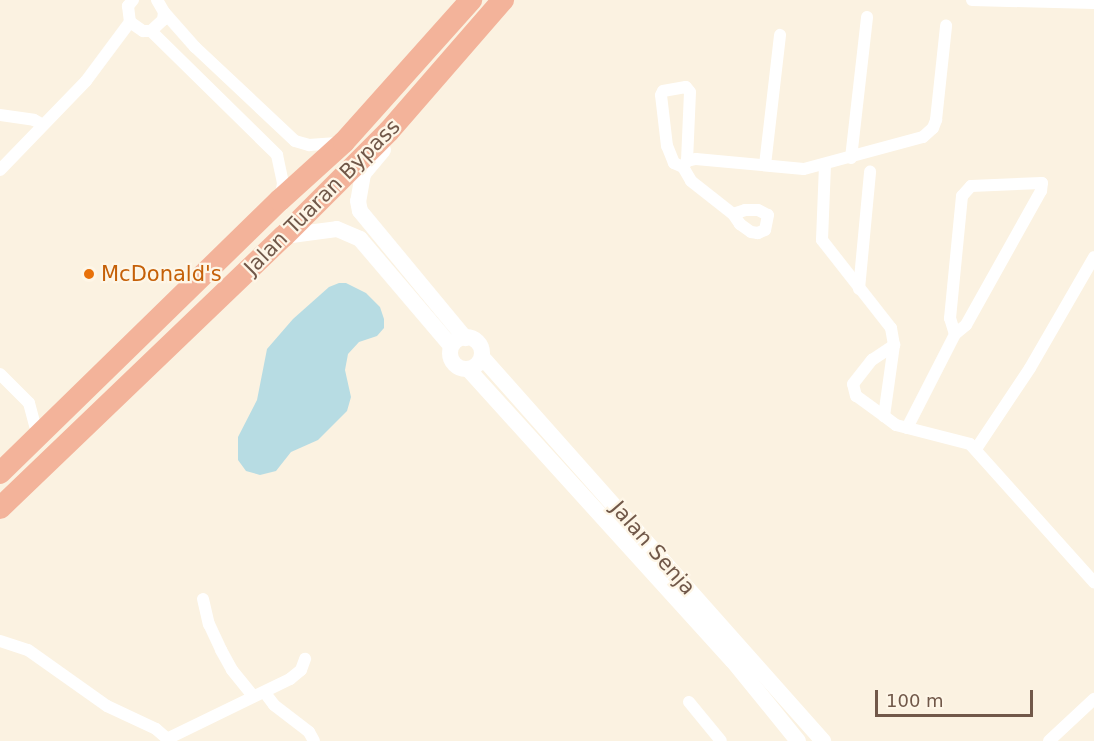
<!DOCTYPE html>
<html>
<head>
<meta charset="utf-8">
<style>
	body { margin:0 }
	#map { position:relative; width:1094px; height:741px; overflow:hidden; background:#fbf2e1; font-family:"DejaVu Sans",sans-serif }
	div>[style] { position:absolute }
	.water>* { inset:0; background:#b7dce3 }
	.street>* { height:12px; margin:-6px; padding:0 6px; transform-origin:6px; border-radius:6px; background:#fff }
	.secondary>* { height:16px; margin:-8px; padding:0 8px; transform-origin:8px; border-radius:8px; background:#fff }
	.secondary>.ring { margin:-8px; padding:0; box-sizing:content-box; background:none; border:16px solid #fff; border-radius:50% }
	.highway>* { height:22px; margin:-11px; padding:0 11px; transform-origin:11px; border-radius:11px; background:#f3b39a }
	.dots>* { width:16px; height:16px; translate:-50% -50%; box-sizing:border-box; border:3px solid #fef6e7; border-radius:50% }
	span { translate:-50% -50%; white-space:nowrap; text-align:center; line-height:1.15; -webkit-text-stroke:4.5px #fef6e7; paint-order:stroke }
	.street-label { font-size:21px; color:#715849 }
	.food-label { font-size:21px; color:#c56008 }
	.left { translate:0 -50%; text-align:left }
	.scale { position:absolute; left:875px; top:690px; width:158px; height:27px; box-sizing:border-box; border:3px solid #715849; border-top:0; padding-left:8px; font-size:18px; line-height:21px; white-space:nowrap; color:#715849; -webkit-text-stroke:4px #fef6e7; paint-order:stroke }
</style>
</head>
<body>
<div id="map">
	<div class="water">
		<div style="clip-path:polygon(339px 283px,346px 283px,366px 293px,380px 307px,384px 319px,384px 328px,377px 336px,359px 342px,348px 354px,345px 370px,351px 397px,347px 411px,318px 440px,291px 452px,276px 471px,260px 475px,246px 471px,238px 460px,238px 437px,257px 400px,267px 349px,293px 319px,329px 287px)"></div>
	</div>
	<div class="street">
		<div style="left:133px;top:0;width:8px;rotate:130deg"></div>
		<div style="left:128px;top:6px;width:16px;rotate:83deg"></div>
		<div style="left:130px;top:22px;width:16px;rotate:35deg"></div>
		<div style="left:143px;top:31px;width:8px"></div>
		<div style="left:151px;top:31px;width:16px;rotate:-43deg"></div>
		<div style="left:163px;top:20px;width:8px;rotate:-83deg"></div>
		<div style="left:164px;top:12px;width:14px;rotate:-120deg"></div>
		<div style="left:972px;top:0;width:122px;rotate:1.4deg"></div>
		<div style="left:164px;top:12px;width:47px;rotate:48.5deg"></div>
		<div style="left:195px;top:47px;width:137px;rotate:43.2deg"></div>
		<div style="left:295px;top:141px;width:15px;rotate:16deg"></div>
		<div style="left:309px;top:145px;width:31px;rotate:-4deg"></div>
		<div style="left:151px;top:31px;width:177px;rotate:44.5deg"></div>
		<div style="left:277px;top:155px;width:29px;rotate:78deg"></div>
		<div style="left:283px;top:183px;width:13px;rotate:99deg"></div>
		<div style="left:0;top:115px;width:34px;rotate:8deg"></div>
		<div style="left:34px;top:120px;width:10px;rotate:29deg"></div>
		<div style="left:851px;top:158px;width:142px;rotate:-83.5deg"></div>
		<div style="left:687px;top:161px;width:9px;rotate:-13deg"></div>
		<div style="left:696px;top:159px;width:108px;rotate:5.3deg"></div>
		<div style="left:804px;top:169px;width:123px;rotate:-15.1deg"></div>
		<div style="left:923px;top:137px;width:13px;rotate:-42deg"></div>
		<div style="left:933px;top:128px;width:9px;rotate:-69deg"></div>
		<div style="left:936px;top:120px;width:95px;rotate:-83.9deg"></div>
		<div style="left:765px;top:165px;width:131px;rotate:-83.4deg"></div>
		<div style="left:825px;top:165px;width:75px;rotate:92.3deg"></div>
		<div style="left:822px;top:240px;width:112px;rotate:51.9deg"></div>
		<div style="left:891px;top:328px;width:17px;rotate:80deg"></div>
		<div style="left:894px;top:345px;width:72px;rotate:98deg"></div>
		<div style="left:884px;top:416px;width:15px;rotate:37deg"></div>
		<div style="left:896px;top:425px;width:76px;rotate:14.4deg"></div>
		<div style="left:970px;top:444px;width:186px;rotate:48.1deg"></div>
		<div style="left:683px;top:167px;width:10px;rotate:-156deg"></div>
		<div style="left:674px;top:163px;width:18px;rotate:-112deg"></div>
		<div style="left:667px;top:146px;width:51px;rotate:-96.7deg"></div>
		<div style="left:661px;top:95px;width:4px;rotate:-63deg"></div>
		<div style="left:663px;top:91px;width:23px;rotate:-10deg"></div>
		<div style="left:686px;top:87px;width:6px;rotate:51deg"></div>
		<div style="left:690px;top:92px;width:69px;rotate:92.5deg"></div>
		<div style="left:687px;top:161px;width:7px;rotate:124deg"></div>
		<div style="left:683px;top:167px;width:16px;rotate:60deg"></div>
		<div style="left:691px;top:181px;width:53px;rotate:38.2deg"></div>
		<div style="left:0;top:170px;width:124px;rotate:-46deg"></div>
		<div style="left:86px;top:81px;width:74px;rotate:-53.3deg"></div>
		<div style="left:745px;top:210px;width:13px"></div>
		<div style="left:758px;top:210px;width:11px;rotate:27deg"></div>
		<div style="left:768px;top:215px;width:15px;rotate:101deg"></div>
		<div style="left:765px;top:230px;width:8px;rotate:157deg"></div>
		<div style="left:758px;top:233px;width:7px;rotate:-172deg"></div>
		<div style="left:751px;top:232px;width:14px;rotate:-144deg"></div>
		<div style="left:740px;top:224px;width:12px;rotate:-125deg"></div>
		<div style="left:733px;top:214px;width:13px;rotate:-18deg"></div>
		<div style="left:859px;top:289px;width:118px;rotate:-84.6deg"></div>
		<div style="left:0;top:374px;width:41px;rotate:45deg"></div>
		<div style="left:29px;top:403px;width:24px;rotate:75deg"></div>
		<div style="left:884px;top:416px;width:34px;rotate:-144deg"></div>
		<div style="left:856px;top:396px;width:12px;rotate:-104deg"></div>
		<div style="left:853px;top:384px;width:31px;rotate:-52deg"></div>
		<div style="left:872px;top:360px;width:27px;rotate:-34deg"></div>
		<div style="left:907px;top:428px;width:106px;rotate:-62.9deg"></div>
		<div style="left:955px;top:334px;width:14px;rotate:-39deg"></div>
		<div style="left:966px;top:325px;width:154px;rotate:-60.8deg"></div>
		<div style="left:1041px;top:191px;width:8px;rotate:-83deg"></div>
		<div style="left:1042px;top:183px;width:71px;rotate:177.6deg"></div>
		<div style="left:971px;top:186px;width:13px;rotate:132deg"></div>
		<div style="left:962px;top:196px;width:123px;rotate:95.6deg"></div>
		<div style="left:950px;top:318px;width:17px;rotate:73deg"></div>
		<div style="left:976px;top:449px;width:97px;rotate:-56.3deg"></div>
		<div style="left:1030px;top:368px;width:128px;rotate:-60deg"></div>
		<div style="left:203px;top:599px;width:26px;rotate:77deg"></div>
		<div style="left:209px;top:624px;width:29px;rotate:65deg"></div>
		<div style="left:221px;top:650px;width:23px;rotate:61deg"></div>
		<div style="left:232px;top:670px;width:33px;rotate:51deg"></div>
		<div style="left:0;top:641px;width:29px;rotate:18deg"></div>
		<div style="left:28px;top:650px;width:97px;rotate:35.3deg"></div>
		<div style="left:107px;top:706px;width:54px;rotate:25.1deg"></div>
		<div style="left:156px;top:729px;width:18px;rotate:41deg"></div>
		<div style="left:265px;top:693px;width:15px;rotate:53deg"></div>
		<div style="left:274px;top:705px;width:44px;rotate:37.6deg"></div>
		<div style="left:309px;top:732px;width:10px;rotate:61deg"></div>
		<div style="left:689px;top:702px;width:50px;rotate:50.6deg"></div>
		<div style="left:169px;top:738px;width:135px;rotate:-26deg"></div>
		<div style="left:290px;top:679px;width:14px;rotate:-39deg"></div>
		<div style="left:301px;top:670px;width:12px;rotate:-70deg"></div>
		<div style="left:1049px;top:741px;width:62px;rotate:-43deg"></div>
	</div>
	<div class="secondary">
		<div style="left:383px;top:150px;width:31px;rotate:130deg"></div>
		<div style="left:363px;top:174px;width:27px;rotate:100deg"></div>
		<div style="left:358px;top:201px;width:10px;rotate:79deg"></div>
		<div style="left:360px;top:211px;width:165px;rotate:50.4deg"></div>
		<div style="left:284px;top:236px;width:53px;rotate:-7.5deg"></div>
		<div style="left:337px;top:229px;width:25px;rotate:23deg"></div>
		<div style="left:360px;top:239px;width:140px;rotate:49.6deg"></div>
		<div class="ring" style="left:450px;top:337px;width:16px;height:16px"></div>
		<div style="left:482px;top:357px;width:514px;rotate:48.39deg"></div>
		<div style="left:468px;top:369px;width:394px;rotate:47.8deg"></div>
		<div style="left:733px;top:661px;width:103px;rotate:50.9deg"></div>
	</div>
	<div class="highway">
		<div style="left:0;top:473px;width:391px;rotate:-44.3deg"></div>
		<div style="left:280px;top:200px;width:86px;rotate:-42.2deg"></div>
		<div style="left:344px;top:142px;width:191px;rotate:-48.2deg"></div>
		<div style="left:0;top:508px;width:393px;rotate:-43.8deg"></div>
		<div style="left:284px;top:236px;width:148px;rotate:-45deg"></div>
		<div style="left:389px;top:131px;width:174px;rotate:-49deg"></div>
	</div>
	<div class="dots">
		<div style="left:89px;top:274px;background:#e8710a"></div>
	</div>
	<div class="street-label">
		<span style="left:322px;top:197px;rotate:-45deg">Jalan Tuaran Bypass</span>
		<span style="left:653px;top:548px;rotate:49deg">Jalan Senja</span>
	</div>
	<div class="food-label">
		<span class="left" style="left:101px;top:274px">McDonald's</span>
	</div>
	<div class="scale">100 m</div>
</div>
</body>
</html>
